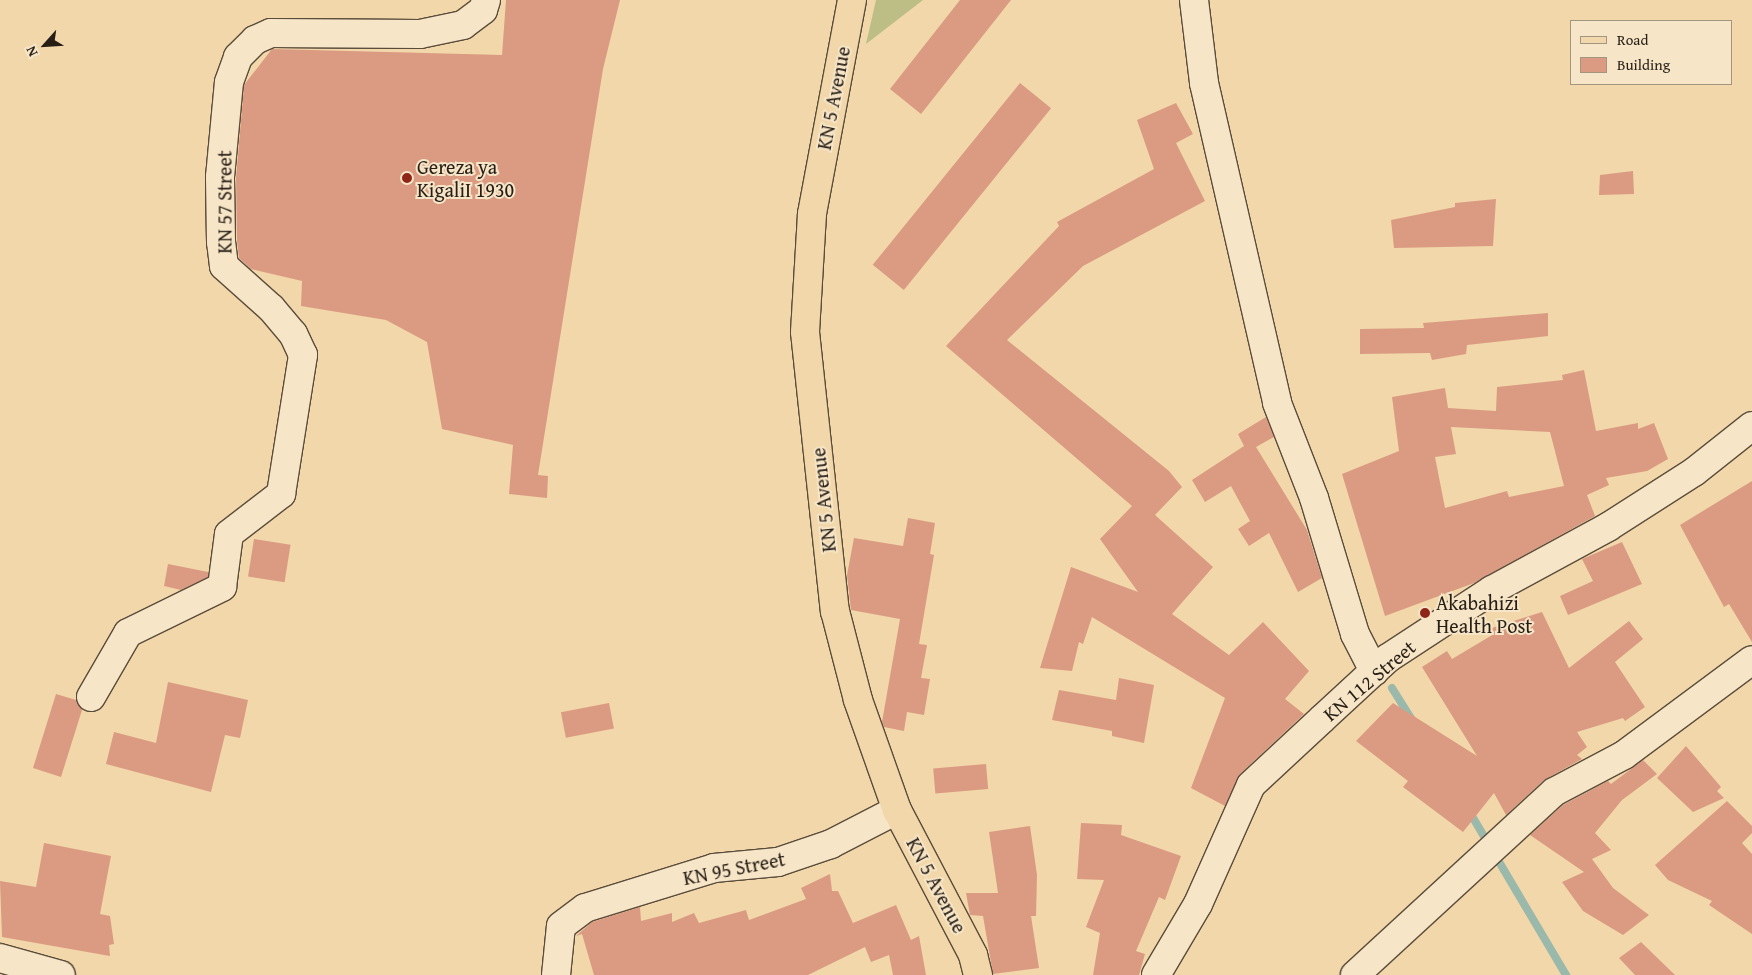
<!DOCTYPE html>
<html>
<head>
<meta charset="utf-8">
<style>
	body { margin:0 }
	#map { position:relative; width:1752px; height:975px; overflow:hidden; background:#f1d7a9; font-family:"Gentium Book Plus",serif }
	div>[style] { position:absolute }
	.green>* { inset:0; background:#bcbe86 }
	.stream>* { height:8px; margin:-4px; padding:0 4px; transform-origin:4px; border-radius:4px; background:#9bb9ab }
	.building>* { inset:0; background:#db9b82; transform-origin:0 0 }
	.roads { filter:drop-shadow(1px 0 #5a4c3b) drop-shadow(-1px 0 #5a4c3b) drop-shadow(0 1px #5a4c3b) drop-shadow(0 -1px #5a4c3b) }
	.minor>* { height:28px; margin:-14px; padding:0 14px; transform-origin:14px; border-radius:14px; background:#f6e5c7 }
	.major>* { height:28px; margin:-14px; padding:0 14px; transform-origin:14px; border-radius:14px; background:#f1d7a9 }
	.dots>* { width:14px; height:14px; translate:-50% -50%; box-sizing:border-box; border:2px solid #f6e5c7; border-radius:50% }
	span { translate:-50% -50%; white-space:nowrap; text-align:center; line-height:1.15; -webkit-text-stroke:4px #f6e5c7; paint-order:stroke }
	.street-label { font-size:20px; color:#271e16 }
	.poi-label { font-size:20px; color:#271e16 }
	.left { translate:0 -50%; text-align:left }
	.legend { position:absolute; left:1570px; top:20px; width:162px; height:65px; box-sizing:border-box; background:#f6e5c7; border:1px solid #a39580; margin:0; padding:6px 9px; list-style:none; font-size:15px; color:#271e16 }
	.legend li { display:flex; align-items:center; gap:10px; height:25px }
	.legend b { width:25px; border:1px solid #a39580 }
	.north { position:absolute; left:20px; top:20px; width:50px; height:50px; -webkit-text-stroke:4px #f6e5c7; paint-order:stroke; rotate:244deg; font-size:14px; font-weight:700; line-height:20px; text-align:center; color:#271e16 }
	.north::after { content:''; display:block; margin:auto; width:18px; height:22px; background:#271e16; clip-path:polygon(50% 0,100% 100%,50% 72%,0 100%) }
</style>
</head>
<body>
<div id="map">
	<div class="green">
		<div style="clip-path:polygon(876px 0,923px 0,866px 44px)"></div>
	</div>
	<div class="stream">
		<div style="left:1392px;top:688px;width:38px;rotate:58deg"></div>
		<div style="left:1469px;top:811px;width:191px;rotate:59.4deg"></div>
	</div>
	<div class="building">
		<div style="clip-path:polygon(506px 0,620px 0,603px 69px,538px 475px,548px 476px,547px 498px,509px 494px,513px 445px,442px 429px,427px 342px,386px 320px,301px 306px,302px 281px,251px 269px,239px 258px,237px 241px,236px 178px,244px 85px,272px 49px,502px 55px)"></div>
		<div style="clip-path:polygon(960px 0,1011px 0,921px 114px,890px 89px)"></div>
		<div style="left:1020px;top:83px;width:40px;height:234px;rotate:39deg"></div>
		<div style="clip-path:polygon(1176px 103px,1193px 134px,1176px 143px,1205px 201px,1083px 266px,1007px 340px,1169px 471px,1182px 487px,1155px 515px,1213px 567px,1172px 614px,1229px 655px,1263px 622px,1309px 671px,1285px 699px,1304px 714px,1240px 774px,1225px 806px,1191px 788px,1225px 698px,1092px 617px,1083px 644px,1079px 642px,1072px 671px,1040px 668px,1071px 567px,1138px 592px,1100px 539px,1132px 506px,946px 346px,1059px 226px,1057px 222px,1154px 169px,1137px 120px)"></div>
		<div style="clip-path:polygon(1633px 171px,1634px 194px,1599px 195px,1600px 175px)"></div>
		<div style="clip-path:polygon(1496px 199px,1493px 246px,1394px 248px,1391px 220px,1455px 207px,1455px 203px)"></div>
		<div style="clip-path:polygon(1548px 313px,1548px 336px,1467px 345px,1466px 354px,1432px 360px,1430px 353px,1360px 354px,1360px 329px,1424px 328px,1423px 323px)"></div>
		<div style="clip-path:polygon(evenodd,1584px 370px,1596px 431px,1638px 423px,1638px 429px,1654px 423px,1668px 459px,1647px 471px,1606px 478px,1609px 485px,1587px 495px,1595px 516px,1474px 583px,1385px 616px,1342px 474px,1399px 451px,1392px 397px,1445px 388px,1448px 408px,1496px 411px,1497px 387px,1563px 380px,1562px 375px,1584px 370px,1451px 427px,1550px 432px,1564px 486px,1509px 497px,1507px 491px,1445px 508px,1435px 457px,1456px 454px,1451px 427px)"></div>
		<div style="clip-path:polygon(1266px 417px,1274px 437px,1256px 447px,1307px 530px,1322px 578px,1298px 592px,1269px 533px,1249px 546px,1238px 529px,1250px 521px,1231px 486px,1205px 502px,1192px 480px,1244px 446px,1238px 434px)"></div>
		<div style="clip-path:polygon(1752px 481px,1752px 642px,1729px 604px,1724px 607px,1680px 525px)"></div>
		<div style="clip-path:polygon(908px 518px,935px 523px,930px 554px,934px 555px,919px 644px,927px 645px,921px 678px,930px 679px,924px 715px,907px 712px,904px 731px,884px 727px,882px 722px,900px 619px,851px 610px,847px 575px,854px 538px,903px 546px)"></div>
		<div style="left:254px;top:539px;width:37px;height:38px;rotate:9deg"></div>
		<div style="clip-path:polygon(1622px 542px,1642px 584px,1568px 615px,1560px 596px,1593px 581px,1582px 559px)"></div>
		<div style="clip-path:polygon(168px 564px,208px 572px,208px 577px,181px 590px,164px 586px)"></div>
		<div style="clip-path:polygon(1542px 612px,1569px 668px,1629px 621px,1643px 639px,1615px 662px,1645px 707px,1625px 721px,1623px 718px,1577px 732px,1587px 747px,1577px 755px,1582px 759px,1544px 780px,1506px 815px,1494px 793px,1463px 832px,1403px 787px,1408px 781px,1356px 741px,1393px 703px,1477px 756px,1422px 667px,1447px 651px,1452px 659px,1494px 634px,1492px 628px)"></div>
		<div style="clip-path:polygon(1119px 678px,1154px 685px,1144px 743px,1112px 736px,1112px 731px,1052px 720px,1059px 690px,1116px 700px)"></div>
		<div style="clip-path:polygon(168px 682px,248px 700px,240px 738px,225px 735px,211px 792px,106px 764px,114px 732px,156px 743px)"></div>
		<div style="clip-path:polygon(56px 694px,76px 700px,82px 710px,61px 777px,33px 768px)"></div>
		<div style="left:609px;top:703px;width:26px;height:49px;rotate:79deg"></div>
		<div style="clip-path:polygon(1686px 746px,1721px 787px,1717px 791px,1724px 798px,1693px 812px,1657px 778px)"></div>
		<div style="clip-path:polygon(1643px 760px,1657px 774px,1622px 800px,1595px 833px,1611px 850px,1592px 859px,1613px 888px,1649px 915px,1623px 935px,1583px 911px,1562px 882px,1584px 872px,1530px 835px,1563px 805px,1608px 781px,1611px 784px)"></div>
		<div style="left:986px;top:764px;width:25px;height:53px;rotate:85deg"></div>
		<div style="clip-path:polygon(1727px 801px,1752px 826px,1752px 833px,1742px 843px,1752px 854px,1752px 934px,1709px 905px,1712px 901px,1668px 880px,1655px 865px)"></div>
		<div style="clip-path:polygon(1081px 823px,1122px 825px,1121px 835px,1181px 856px,1165px 900px,1159px 897px,1136px 951px,1145px 954px,1139px 975px,1093px 975px,1100px 933px,1086px 927px,1104px 880px,1077px 879px)"></div>
		<div style="clip-path:polygon(1030px 826px,1037px 875px,1036px 916px,1031px 916px,1039px 968px,993px 974px,983px 916px,970px 915px,966px 893px,998px 893px,989px 832px)"></div>
		<div style="clip-path:polygon(44px 843px,111px 856px,100px 914px,110px 916px,114px 944px,109px 945px,110px 956px,2px 937px,0 881px,36px 887px)"></div>
		<div style="clip-path:polygon(830px 874px,832px 891px,838px 891px,853px 923px,896px 905px,911px 940px,919px 936px,926px 975px,893px 975px,889px 955px,871px 962px,865px 947px,808px 975px,594px 975px,582px 934px,576px 936px,592px 922px,640px 907px,641px 921px,672px 913px,672px 922px,694px 913px,699px 923px,746px 910px,749px 920px,806px 899px,801px 888px)"></div>
		<div style="clip-path:polygon(1641px 942px,1675px 975px,1635px 975px,1619px 958px)"></div>
	</div>
	<div class="roads">
		<div class="minor">
			<div style="left:1194px;top:0;width:84px;rotate:83.1deg"></div>
			<div style="left:1204px;top:83px;width:328px;rotate:77.1deg"></div>
			<div style="left:1277px;top:403px;width:102px;rotate:68.7deg"></div>
			<div style="left:1314px;top:498px;width:142px;rotate:73.2deg"></div>
			<div style="left:1355px;top:634px;width:42px;rotate:62.8deg"></div>
			<div style="left:91px;top:697px;width:74px;rotate:-60deg"></div>
			<div style="left:128px;top:633px;width:105px;rotate:-26.1deg"></div>
			<div style="left:222px;top:587px;width:53px;rotate:-82.5deg"></div>
			<div style="left:229px;top:534px;width:66px;rotate:-37.6deg"></div>
			<div style="left:281px;top:494px;width:141px;rotate:-81deg"></div>
			<div style="left:303px;top:355px;width:23px;rotate:-115deg"></div>
			<div style="left:293px;top:334px;width:34px;rotate:-130deg"></div>
			<div style="left:271px;top:308px;width:63px;rotate:-138.2deg"></div>
			<div style="left:224px;top:266px;width:24px;rotate:-97deg"></div>
			<div style="left:221px;top:242px;width:65px;rotate:-90.9deg"></div>
			<div style="left:220px;top:177px;width:95px;rotate:-84.6deg"></div>
			<div style="left:229px;top:82px;width:27px;rotate:-70deg"></div>
			<div style="left:238px;top:57px;width:24px;rotate:-45deg"></div>
			<div style="left:255px;top:40px;width:17px;rotate:-24deg"></div>
			<div style="left:271px;top:33px;width:149px;rotate:0.4deg"></div>
			<div style="left:420px;top:34px;width:44px;rotate:-11.8deg"></div>
			<div style="left:463px;top:25px;width:25px;rotate:-37deg"></div>
			<div style="left:483px;top:10px;width:10px;rotate:-73deg"></div>
			<div style="left:0;top:958px;width:63px;rotate:15.6deg"></div>
			<div style="left:556px;top:975px;width:49px;rotate:-84.2deg"></div>
			<div style="left:561px;top:926px;width:30px;rotate:-37deg"></div>
			<div style="left:585px;top:908px;width:135px;rotate:-17.2deg"></div>
			<div style="left:714px;top:868px;width:64px;rotate:-5.4deg"></div>
			<div style="left:778px;top:862px;width:56px;rotate:-18.8deg"></div>
			<div style="left:831px;top:844px;width:74px;rotate:-27.3deg"></div>
			<div style="left:1156px;top:975px;width:82px;rotate:-59.4deg"></div>
			<div style="left:1198px;top:904px;width:130px;rotate:-66deg"></div>
			<div style="left:1251px;top:785px;width:97px;rotate:-42.9deg"></div>
			<div style="left:1322px;top:719px;width:90px;rotate:-42.7deg"></div>
			<div style="left:1388px;top:658px;width:124px;rotate:-33.2deg"></div>
			<div style="left:1492px;top:590px;width:132px;rotate:-28.5deg"></div>
			<div style="left:1608px;top:527px;width:102px;rotate:-32.6deg"></div>
			<div style="left:1694px;top:472px;width:74px;rotate:-38.4deg"></div>
			<div style="left:1355px;top:975px;width:270px;rotate:-42.6deg"></div>
			<div style="left:1554px;top:792px;width:79px;rotate:-27.9deg"></div>
			<div style="left:1624px;top:755px;width:159px;rotate:-36.6deg"></div>
		</div>
		<div class="major">
			<div style="left:852px;top:0;width:218px;rotate:100.6deg"></div>
			<div style="left:812px;top:214px;width:118px;rotate:93.4deg"></div>
			<div style="left:805px;top:332px;width:281px;rotate:83.9deg"></div>
			<div style="left:835px;top:611px;width:92px;rotate:75.5deg"></div>
			<div style="left:858px;top:700px;width:117px;rotate:70.5deg"></div>
			<div style="left:897px;top:810px;width:164px;rotate:62.3deg"></div>
			<div style="left:973px;top:955px;width:21px;rotate:76deg"></div>
		</div>
	</div>
	<div class="dots">
		<div style="left:407px;top:178px;background:#8f2418"></div>
		<div style="left:1425px;top:613px;background:#8f2418"></div>
	</div>
	<div class="street-label">
		<span style="left:833px;top:98px;rotate:-79deg">KN 5 Avenue</span>
		<span style="left:224px;top:202px;rotate:-90deg">KN 57 Street</span>
		<span style="left:823px;top:500px;rotate:-96deg">KN 5 Avenue</span>
		<span style="left:1369px;top:680px;rotate:-40deg">KN 112 Street</span>
		<span style="left:734px;top:868px;rotate:-11deg">KN 95 Street</span>
		<span style="left:937px;top:885px;rotate:62deg">KN 5 Avenue</span>
	</div>
	<div class="poi-label">
		<span class="left" style="left:417px;top:178px">Gereza ya<br>KigaliI 1930</span>
		<span class="left" style="left:1436px;top:614px">Akabahizi<br>Health Post</span>
	</div>
	<ul class="legend">
	<li><b style="height:6px;background:#f1d7a9"></b>Road</li>
	<li><b style="height:14px;background:#db9b82"></b>Building</li>
	</ul>
	<div class="north">N</div>
</div>
</body>
</html>
